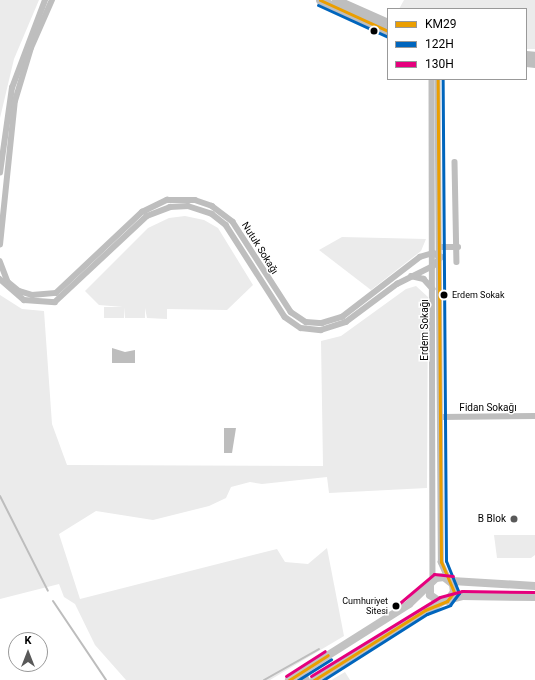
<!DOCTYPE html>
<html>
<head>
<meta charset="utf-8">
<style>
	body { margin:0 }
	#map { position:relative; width:535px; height:680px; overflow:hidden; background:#fff; font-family:Roboto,sans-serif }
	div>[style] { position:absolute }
	.green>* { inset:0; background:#ebebeb }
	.water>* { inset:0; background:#bdbdbd }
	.stream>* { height:2px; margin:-1px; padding:0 1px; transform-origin:1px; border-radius:1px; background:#bdbdbd }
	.street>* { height:5.5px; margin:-2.75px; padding:0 2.75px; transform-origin:2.75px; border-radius:2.75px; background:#bebebe }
	.secondary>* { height:8px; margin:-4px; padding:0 4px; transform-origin:4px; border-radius:4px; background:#c2c2c2 }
	.primary>* { height:9px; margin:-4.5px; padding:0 4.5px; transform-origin:4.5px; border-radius:4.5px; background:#bebebe }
	.bus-1>* { height:3px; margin:-1.5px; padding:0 1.5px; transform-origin:1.5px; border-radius:1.5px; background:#eb9e00 }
	.bus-2>* { height:3px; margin:-1.5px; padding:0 1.5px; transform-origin:1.5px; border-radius:1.5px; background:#0065bd }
	.bus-3>* { height:3px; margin:-1.5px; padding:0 1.5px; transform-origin:1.5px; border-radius:1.5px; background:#e5007d }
	.dots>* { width:11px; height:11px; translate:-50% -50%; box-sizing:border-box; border:2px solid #fff; border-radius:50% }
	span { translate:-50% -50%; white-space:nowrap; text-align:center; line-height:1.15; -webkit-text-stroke:3px #fff; paint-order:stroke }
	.bus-label { font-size:9px; color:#000 }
	.left { translate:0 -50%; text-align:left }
	.right { translate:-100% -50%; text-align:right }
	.street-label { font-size:10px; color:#000 }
	.poi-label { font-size:10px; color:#000 }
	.legend { position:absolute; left:387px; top:8px; width:140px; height:72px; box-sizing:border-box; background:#fff; border:1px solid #999; margin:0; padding:5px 7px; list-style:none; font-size:12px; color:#000 }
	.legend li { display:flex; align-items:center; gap:8px; height:20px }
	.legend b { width:20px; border:1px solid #999 }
	.north { position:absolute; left:8px; top:632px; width:40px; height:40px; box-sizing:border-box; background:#fff; border:1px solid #999; border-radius:50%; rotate:0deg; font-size:11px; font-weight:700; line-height:16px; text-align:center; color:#000 }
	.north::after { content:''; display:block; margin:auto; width:14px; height:18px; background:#595959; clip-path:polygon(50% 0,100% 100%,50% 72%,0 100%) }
</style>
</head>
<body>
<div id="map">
	<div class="green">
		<div style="clip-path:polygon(0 0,39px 0,14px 59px,0 118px)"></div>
		<div style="clip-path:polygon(404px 0,535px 0,535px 49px,526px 49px,526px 9px,399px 9px)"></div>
		<div style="clip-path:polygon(185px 216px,204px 220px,218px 228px,253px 285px,227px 310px,167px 309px,167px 319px,147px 318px,145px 308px,145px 318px,125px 318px,124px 307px,124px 318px,104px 318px,104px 307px,123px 307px,99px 305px,85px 291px,148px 228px,169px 218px)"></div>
		<div style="clip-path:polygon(342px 237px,426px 239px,421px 251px,371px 290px,319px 250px)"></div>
		<div style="clip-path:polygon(416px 286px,428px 297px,427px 488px,329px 493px,327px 477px,262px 484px,250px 482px,231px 487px,226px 498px,209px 506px,153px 520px,96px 511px,59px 534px,80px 599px,277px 549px,285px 562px,308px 564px,327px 548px,344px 636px,270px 680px,126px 680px,95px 645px,75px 604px,64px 597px,59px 584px,0 599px,0 295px,22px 309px,44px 311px,52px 424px,67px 465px,323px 466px,321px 341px,341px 336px,406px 289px)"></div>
		<div style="clip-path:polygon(494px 535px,535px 535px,535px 555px,531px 558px,497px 558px)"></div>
		<div style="clip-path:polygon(345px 672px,350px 680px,332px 680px,333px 679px)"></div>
	</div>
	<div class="water">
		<div style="clip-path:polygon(112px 348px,125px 352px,135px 350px,135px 363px,112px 363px)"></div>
		<div style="clip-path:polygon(224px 428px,236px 428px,232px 453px,224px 453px)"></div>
	</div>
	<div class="stream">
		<div style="left:0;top:496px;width:106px;rotate:63.2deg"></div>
		<div style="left:53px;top:601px;width:95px;rotate:56.1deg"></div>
		<div style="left:264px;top:680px;width:63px;rotate:-29.4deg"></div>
	</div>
	<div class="street">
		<div style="left:432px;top:79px;width:501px;rotate:89.89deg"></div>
		<div style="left:438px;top:79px;width:483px;rotate:89.6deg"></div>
		<div style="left:441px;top:562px;width:17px;rotate:66deg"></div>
		<div style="left:455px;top:162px;width:100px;rotate:88.9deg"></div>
		<div style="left:0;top:173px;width:86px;rotate:-82deg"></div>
		<div style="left:12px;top:88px;width:94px;rotate:-69.4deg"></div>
		<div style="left:0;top:245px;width:145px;rotate:-84.1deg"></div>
		<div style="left:15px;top:101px;width:55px;rotate:-73.2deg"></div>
		<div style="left:31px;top:48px;width:52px;rotate:-66.4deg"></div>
		<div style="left:441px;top:247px;width:17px"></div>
		<div style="left:0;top:261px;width:22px;rotate:69deg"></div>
		<div style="left:8px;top:282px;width:14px;rotate:39deg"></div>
		<div style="left:19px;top:291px;width:14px;rotate:17deg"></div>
		<div style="left:32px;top:295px;width:24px;rotate:-5deg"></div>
		<div style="left:56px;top:293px;width:118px;rotate:-43.3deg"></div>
		<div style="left:142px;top:212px;width:28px;rotate:-26deg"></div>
		<div style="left:167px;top:200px;width:28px"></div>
		<div style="left:195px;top:200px;width:18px;rotate:19deg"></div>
		<div style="left:212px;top:206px;width:26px;rotate:37deg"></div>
		<div style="left:233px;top:222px;width:107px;rotate:57.2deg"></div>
		<div style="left:291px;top:312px;width:18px;rotate:34deg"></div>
		<div style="left:306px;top:322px;width:16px;rotate:4deg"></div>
		<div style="left:322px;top:323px;width:21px;rotate:-17deg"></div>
		<div style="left:342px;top:317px;width:98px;rotate:-37.6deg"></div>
		<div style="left:420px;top:257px;width:14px;rotate:-17deg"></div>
		<div style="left:433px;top:253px;width:9px;rotate:27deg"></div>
		<div style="left:411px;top:276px;width:13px;rotate:13deg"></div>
		<div style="left:424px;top:279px;width:13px;rotate:48deg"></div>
		<div style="left:0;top:279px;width:32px;rotate:41deg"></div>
		<div style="left:24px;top:300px;width:31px;rotate:4deg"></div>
		<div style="left:55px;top:302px;width:126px;rotate:-43.1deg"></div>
		<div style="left:147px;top:216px;width:25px;rotate:-21deg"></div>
		<div style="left:170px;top:207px;width:18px;rotate:-3deg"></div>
		<div style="left:188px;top:206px;width:25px;rotate:18deg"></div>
		<div style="left:212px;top:214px;width:18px;rotate:38deg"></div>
		<div style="left:226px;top:225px;width:109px;rotate:57.3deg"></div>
		<div style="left:285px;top:317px;width:19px;rotate:35deg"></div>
		<div style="left:301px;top:328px;width:20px;rotate:6deg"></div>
		<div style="left:321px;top:330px;width:26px;rotate:-18deg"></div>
		<div style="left:346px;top:322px;width:64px;rotate:-36.7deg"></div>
		<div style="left:397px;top:284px;width:40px;rotate:-26.6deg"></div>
		<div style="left:433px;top:266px;width:12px;rotate:-48deg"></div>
		<div style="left:441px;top:417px;width:94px;rotate:-0.6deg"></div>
	</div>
	<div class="secondary">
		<div style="left:452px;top:581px;width:83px;rotate:3.4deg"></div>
		<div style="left:430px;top:584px;width:11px;rotate:90deg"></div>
		<div style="left:430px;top:595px;width:12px;rotate:35deg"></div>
		<div style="left:440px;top:602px;width:23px;rotate:-15deg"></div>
		<div style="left:462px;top:596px;width:73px;rotate:0.8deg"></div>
		<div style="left:301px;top:672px;width:9px;rotate:58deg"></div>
		<div style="left:289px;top:680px;width:142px;rotate:-32.3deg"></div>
		<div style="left:409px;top:604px;width:37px;rotate:-44deg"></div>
		<div style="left:436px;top:578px;width:8px;rotate:-7deg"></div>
		<div style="left:444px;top:577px;width:11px;rotate:38deg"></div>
		<div style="left:453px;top:584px;width:8px;rotate:83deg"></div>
		<div style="left:454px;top:592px;width:11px;rotate:128deg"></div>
		<div style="left:314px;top:680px;width:150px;rotate:-31.4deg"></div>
	</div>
	<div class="primary">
		<div style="left:320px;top:0;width:75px;rotate:24.5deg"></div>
		<div style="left:336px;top:0;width:57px;rotate:23.9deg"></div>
		<div style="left:526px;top:55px;width:9px;rotate:6deg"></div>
		<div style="left:526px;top:62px;width:9px;rotate:6deg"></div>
	</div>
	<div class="bus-1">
		<div style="left:320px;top:0;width:75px;rotate:24.5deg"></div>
		<div style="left:289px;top:680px;width:46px;rotate:-32.7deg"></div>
		<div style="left:314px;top:680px;width:131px;rotate:-32.2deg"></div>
		<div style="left:425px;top:610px;width:24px;rotate:-22deg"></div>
		<div style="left:447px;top:601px;width:11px;rotate:-52deg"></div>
		<div style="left:454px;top:592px;width:33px;rotate:-113deg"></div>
		<div style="left:441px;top:562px;width:483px;rotate:-90.4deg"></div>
	</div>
	<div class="bus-2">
		<div style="left:318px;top:5px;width:75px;rotate:24.5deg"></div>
		<div style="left:298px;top:680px;width:39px;rotate:-32deg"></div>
		<div style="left:323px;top:680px;width:123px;rotate:-32.4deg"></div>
		<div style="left:427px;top:614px;width:25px;rotate:-21deg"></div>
		<div style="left:450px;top:605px;width:15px;rotate:-53deg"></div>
		<div style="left:459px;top:593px;width:35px;rotate:-112deg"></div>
		<div style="left:446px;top:561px;width:482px;rotate:-90.4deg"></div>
	</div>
	<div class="bus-3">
		<div style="left:395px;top:607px;width:51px;rotate:-40.2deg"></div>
		<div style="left:434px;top:574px;width:19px;rotate:6deg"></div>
		<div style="left:286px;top:676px;width:46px;rotate:-32.7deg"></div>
		<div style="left:311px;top:676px;width:151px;rotate:-31.5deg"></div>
		<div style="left:440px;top:597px;width:23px;rotate:-15deg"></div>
		<div style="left:462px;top:591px;width:73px;rotate:0.8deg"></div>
	</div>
	<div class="dots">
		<div style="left:374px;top:31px;background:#000"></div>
		<div style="left:444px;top:295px;background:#000"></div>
		<div style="left:514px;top:519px;background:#595959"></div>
		<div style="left:396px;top:606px;background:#000"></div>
	</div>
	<div class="bus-label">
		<span class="left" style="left:452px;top:295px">Erdem Sokak</span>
		<span class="right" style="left:388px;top:606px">Cumhuriyet<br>Sitesi</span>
	</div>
	<div class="street-label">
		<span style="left:260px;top:248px;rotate:58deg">Nutuk Sokağı</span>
		<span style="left:425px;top:330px;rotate:-90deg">Erdem Sokağı</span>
		<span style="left:488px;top:408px">Fidan Sokağı</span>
	</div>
	<div class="poi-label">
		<span class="right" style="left:506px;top:519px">B Blok</span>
	</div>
	<ul class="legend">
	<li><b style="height:5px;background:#eb9e00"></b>KM29</li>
	<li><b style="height:5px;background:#0065bd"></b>122H</li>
	<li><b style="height:5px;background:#e5007d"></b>130H</li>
	</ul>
	<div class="north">K</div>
</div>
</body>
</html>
